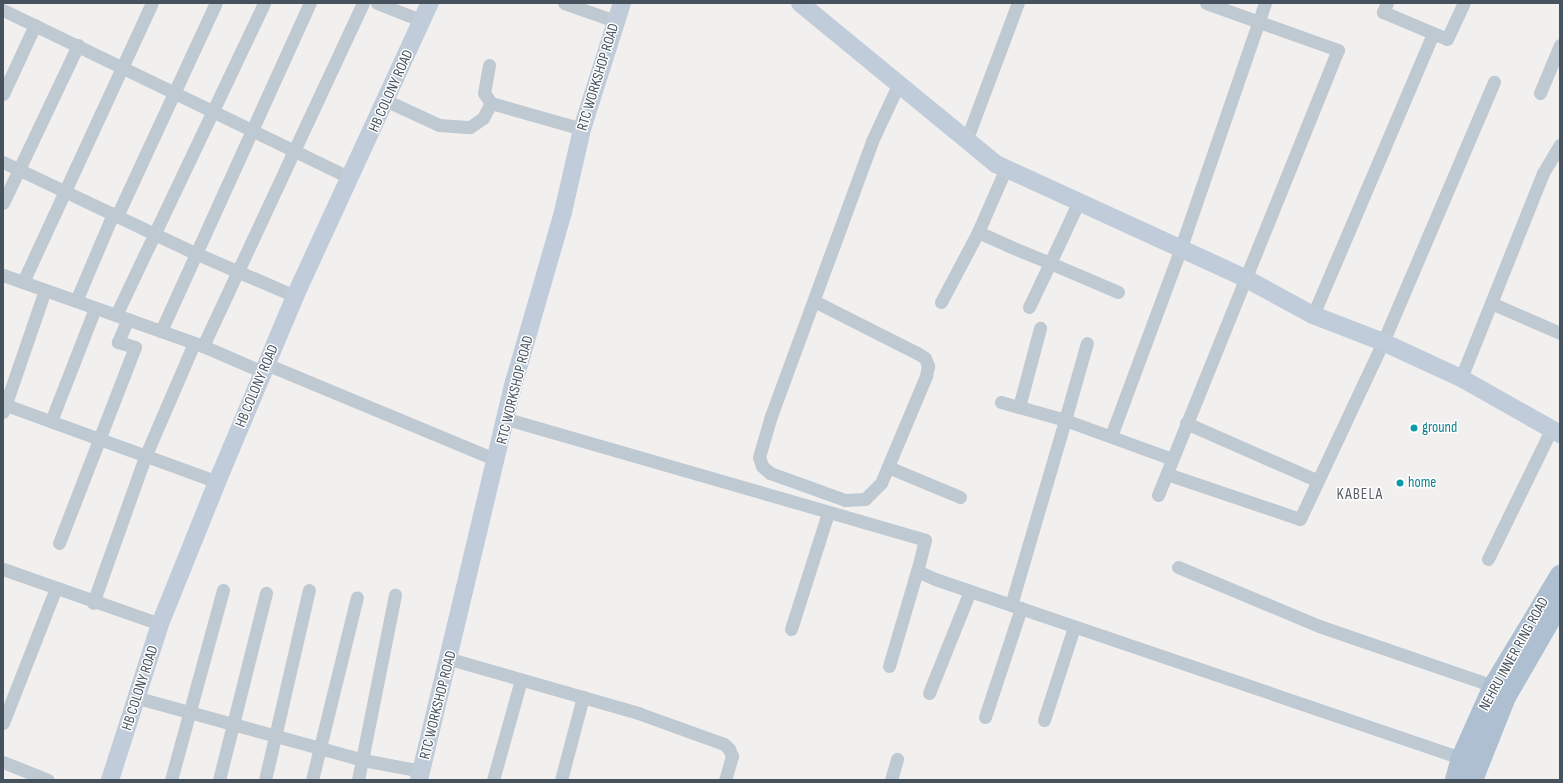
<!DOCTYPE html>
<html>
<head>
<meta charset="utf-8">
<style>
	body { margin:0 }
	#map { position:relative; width:1563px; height:783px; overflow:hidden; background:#f2efef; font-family:"Sofia Sans Condensed",sans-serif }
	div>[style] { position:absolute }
	.street>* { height:13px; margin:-6.5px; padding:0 6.5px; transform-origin:6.5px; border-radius:6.5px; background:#bec9d2 }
	.secondary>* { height:18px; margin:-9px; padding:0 9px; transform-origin:9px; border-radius:9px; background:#c0ccd9 }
	.primary>* { height:20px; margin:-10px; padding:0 10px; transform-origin:10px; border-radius:10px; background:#adbfd0 }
	.dots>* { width:11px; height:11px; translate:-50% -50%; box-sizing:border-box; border:2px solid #fff; border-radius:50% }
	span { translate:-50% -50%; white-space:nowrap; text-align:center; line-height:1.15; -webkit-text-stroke:3px #fff; paint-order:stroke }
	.street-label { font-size:15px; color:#46525e }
	.culture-label { font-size:15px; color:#0d838f }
	.left { translate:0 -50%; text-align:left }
	.neighbourhood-label { font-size:16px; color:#5b5f64; letter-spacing:1px }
	.frame { position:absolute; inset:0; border:4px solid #46525e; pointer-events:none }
</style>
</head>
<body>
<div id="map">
	<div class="street">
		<div style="left:377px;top:3px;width:49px;rotate:21.4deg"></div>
		<div style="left:564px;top:3px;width:54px;rotate:19.4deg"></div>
		<div style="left:1387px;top:3px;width:10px;rotate:114deg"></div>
		<div style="left:1383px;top:12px;width:69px;rotate:22.9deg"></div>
		<div style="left:1447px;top:39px;width:40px;rotate:-65deg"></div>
		<div style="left:3px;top:10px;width:386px;rotate:25.8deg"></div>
		<div style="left:489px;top:65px;width:28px;rotate:100deg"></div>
		<div style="left:484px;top:93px;width:12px;rotate:55deg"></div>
		<div style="left:491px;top:103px;width:95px;rotate:15.9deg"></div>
		<div style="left:1540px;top:93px;width:52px;rotate:-67.4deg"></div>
		<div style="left:3px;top:94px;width:76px;rotate:-65.1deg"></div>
		<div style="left:387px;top:101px;width:57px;rotate:24.8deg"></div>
		<div style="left:439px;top:125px;width:31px;rotate:4deg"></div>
		<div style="left:470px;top:127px;width:16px;rotate:-35deg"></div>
		<div style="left:483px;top:118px;width:17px;rotate:-62deg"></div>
		<div style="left:966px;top:141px;width:147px;rotate:-69.4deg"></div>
		<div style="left:3px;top:162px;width:212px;rotate:25.4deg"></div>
		<div style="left:195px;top:253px;width:109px;rotate:23.3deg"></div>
		<div style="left:1006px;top:168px;width:70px;rotate:113.6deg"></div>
		<div style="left:978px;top:232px;width:34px;rotate:24deg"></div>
		<div style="left:1009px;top:246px;width:44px;rotate:22.5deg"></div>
		<div style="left:1050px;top:263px;width:68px;rotate:-64.9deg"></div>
		<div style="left:3px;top:203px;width:175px;rotate:-64.6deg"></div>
		<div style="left:117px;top:216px;width:235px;rotate:-65.1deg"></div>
		<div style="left:3px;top:275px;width:212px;rotate:19.5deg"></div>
		<div style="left:203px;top:346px;width:378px;rotate:-65deg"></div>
		<div style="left:23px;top:282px;width:307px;rotate:-65.2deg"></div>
		<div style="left:76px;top:301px;width:95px;rotate:-67deg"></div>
		<div style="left:814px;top:301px;width:115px;rotate:26.8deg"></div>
		<div style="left:917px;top:353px;width:9px;rotate:32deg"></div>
		<div style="left:925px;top:358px;width:9px;rotate:69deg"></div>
		<div style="left:928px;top:366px;width:10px;rotate:101deg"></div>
		<div style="left:926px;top:376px;width:116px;rotate:112.8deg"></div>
		<div style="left:881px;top:483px;width:23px;rotate:135deg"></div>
		<div style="left:865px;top:499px;width:20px;rotate:177deg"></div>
		<div style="left:845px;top:500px;width:80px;rotate:-160.2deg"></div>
		<div style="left:770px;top:473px;width:11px;rotate:-139deg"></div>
		<div style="left:762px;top:466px;width:9px;rotate:-108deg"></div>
		<div style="left:759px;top:457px;width:43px;rotate:-73.7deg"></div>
		<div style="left:771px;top:416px;width:293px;rotate:-69.8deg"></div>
		<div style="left:872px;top:141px;width:64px;rotate:-65deg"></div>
		<div style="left:941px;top:302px;width:79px;rotate:-62.1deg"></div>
		<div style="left:1491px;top:303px;width:75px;rotate:23.5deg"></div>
		<div style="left:1029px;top:307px;width:49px;rotate:-64.5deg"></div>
		<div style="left:1050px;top:263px;width:74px;rotate:23.1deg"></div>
		<div style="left:116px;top:315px;width:345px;rotate:-64.6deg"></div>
		<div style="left:1313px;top:315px;width:306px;rotate:-66.9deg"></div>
		<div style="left:161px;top:331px;width:360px;rotate:-65.6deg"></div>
		<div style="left:203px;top:346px;width:65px;rotate:23.4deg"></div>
		<div style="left:266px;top:364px;width:250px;rotate:22.6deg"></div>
		<div style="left:1461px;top:378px;width:221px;rotate:-68.2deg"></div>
		<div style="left:1543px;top:173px;width:33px;rotate:-59deg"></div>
		<div style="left:1001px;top:402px;width:66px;rotate:15.7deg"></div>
		<div style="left:1065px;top:420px;width:80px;rotate:-74.1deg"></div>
		<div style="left:6px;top:405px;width:225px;rotate:20deg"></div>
		<div style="left:1019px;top:407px;width:82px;rotate:-75.1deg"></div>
		<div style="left:3px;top:412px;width:129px;rotate:-71deg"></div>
		<div style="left:507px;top:419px;width:435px;rotate:16.1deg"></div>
		<div style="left:925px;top:540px;width:32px;rotate:104deg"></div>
		<div style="left:917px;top:571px;width:20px;rotate:24deg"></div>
		<div style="left:935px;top:579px;width:556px;rotate:18.79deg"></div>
		<div style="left:51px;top:421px;width:121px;rotate:-68.7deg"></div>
		<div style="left:1186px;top:423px;width:142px;rotate:23.7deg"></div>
		<div style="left:1111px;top:436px;width:198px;rotate:-69.6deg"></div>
		<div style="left:1180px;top:250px;width:261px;rotate:-71deg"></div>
		<div style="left:888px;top:467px;width:78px;rotate:22.6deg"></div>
		<div style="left:1167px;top:474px;width:140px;rotate:18.7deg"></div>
		<div style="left:1300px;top:519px;width:195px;rotate:-64.9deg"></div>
		<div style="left:1383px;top:342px;width:283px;rotate:-66.9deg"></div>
		<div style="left:1158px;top:495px;width:480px;rotate:-68deg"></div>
		<div style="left:1338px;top:50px;width:140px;rotate:-160.4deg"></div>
		<div style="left:59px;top:543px;width:210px;rotate:-68.8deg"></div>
		<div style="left:135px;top:347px;width:18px;rotate:-164deg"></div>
		<div style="left:118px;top:342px;width:25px;rotate:-67deg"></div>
		<div style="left:1488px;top:559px;width:144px;rotate:-64deg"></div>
		<div style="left:1178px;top:567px;width:153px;rotate:22.7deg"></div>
		<div style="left:1319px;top:626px;width:184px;rotate:19deg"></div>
		<div style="left:3px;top:569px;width:166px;rotate:19.3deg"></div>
		<div style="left:93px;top:603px;width:155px;rotate:-70.4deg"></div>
		<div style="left:145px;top:457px;width:124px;rotate:-66.7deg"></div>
		<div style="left:1011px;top:605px;width:193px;rotate:-73.7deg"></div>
		<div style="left:1065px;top:420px;width:114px;rotate:20deg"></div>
		<div style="left:791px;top:629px;width:122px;rotate:-72.3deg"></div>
		<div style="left:450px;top:659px;width:196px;rotate:16deg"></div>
		<div style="left:638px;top:713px;width:91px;rotate:19.8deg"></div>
		<div style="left:724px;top:744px;width:7px;rotate:45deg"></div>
		<div style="left:729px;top:749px;width:8px;rotate:67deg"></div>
		<div style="left:732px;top:756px;width:25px;rotate:106deg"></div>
		<div style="left:889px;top:666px;width:99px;rotate:-73.6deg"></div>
		<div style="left:929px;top:693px;width:110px;rotate:-68.1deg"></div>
		<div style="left:138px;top:698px;width:233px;rotate:15.4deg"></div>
		<div style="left:363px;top:760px;width:59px;rotate:10.7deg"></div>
		<div style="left:985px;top:717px;width:115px;rotate:-71.7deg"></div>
		<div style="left:1044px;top:720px;width:98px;rotate:-72.1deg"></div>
		<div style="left:3px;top:723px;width:145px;rotate:-68.6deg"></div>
		<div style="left:3px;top:762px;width:48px;rotate:21.8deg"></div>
		<div style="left:171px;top:780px;width:197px;rotate:-74.7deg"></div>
		<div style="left:219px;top:780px;width:193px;rotate:-75.9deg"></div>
		<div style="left:265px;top:780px;width:195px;rotate:-77deg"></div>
		<div style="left:312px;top:780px;width:188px;rotate:-76.2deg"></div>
		<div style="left:358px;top:780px;width:189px;rotate:-78.7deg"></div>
		<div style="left:493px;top:780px;width:104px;rotate:-74.4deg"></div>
		<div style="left:561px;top:780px;width:86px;rotate:-75.2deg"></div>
		<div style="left:891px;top:780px;width:22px;rotate:-74deg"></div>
	</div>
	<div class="secondary">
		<div style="left:800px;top:3px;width:254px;rotate:39.4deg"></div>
		<div style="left:996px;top:164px;width:274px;rotate:24.6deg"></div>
		<div style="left:1245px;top:278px;width:77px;rotate:28.6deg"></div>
		<div style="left:1313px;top:315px;width:75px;rotate:21.1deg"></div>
		<div style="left:1383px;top:342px;width:86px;rotate:24.8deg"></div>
		<div style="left:1461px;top:378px;width:114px;rotate:29.5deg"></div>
		<div style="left:110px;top:780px;width:164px;rotate:-72.2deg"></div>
		<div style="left:160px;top:624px;width:153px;rotate:-68.1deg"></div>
		<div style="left:217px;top:482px;width:202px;rotate:-67.2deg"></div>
		<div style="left:295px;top:296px;width:323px;rotate:-65.3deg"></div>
		<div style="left:419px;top:780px;width:409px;rotate:-76.6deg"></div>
		<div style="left:514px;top:382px;width:177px;rotate:-73.9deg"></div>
		<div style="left:563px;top:212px;width:85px;rotate:-77.1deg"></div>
		<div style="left:582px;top:129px;width:132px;rotate:-72.4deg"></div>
	</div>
	<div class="primary">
		<div style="left:1455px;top:780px;width:23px;rotate:-75deg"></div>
		<div style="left:1461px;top:758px;width:79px;rotate:-66deg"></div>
		<div style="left:1493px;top:686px;width:130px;rotate:-58.9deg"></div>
		<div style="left:1473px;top:780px;width:89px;rotate:-68.3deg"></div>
		<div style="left:1506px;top:697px;width:108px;rotate:-59.9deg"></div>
	</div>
	<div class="dots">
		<div style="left:1414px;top:428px;background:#0f9aa8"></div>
		<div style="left:1400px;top:483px;background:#0f9aa8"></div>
	</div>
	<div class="street-label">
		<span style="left:598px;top:77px;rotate:-73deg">RTC WORKSHOP ROAD</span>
		<span style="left:391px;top:91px;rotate:-66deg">HB COLONY ROAD</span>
		<span style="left:257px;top:386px;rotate:-67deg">HB COLONY ROAD</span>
		<span style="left:515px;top:390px;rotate:-76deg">RTC WORKSHOP ROAD</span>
		<span style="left:1514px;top:654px;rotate:-61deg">NEHRU INNER RING ROAD</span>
		<span style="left:140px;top:688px;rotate:-72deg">HB COLONY ROAD</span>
		<span style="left:438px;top:705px;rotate:-76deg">RTC WORKSHOP ROAD</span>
	</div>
	<div class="culture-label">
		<span class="left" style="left:1422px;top:428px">ground</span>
		<span class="left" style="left:1408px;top:483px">home</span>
	</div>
	<div class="neighbourhood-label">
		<span style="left:1360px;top:495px">KABELA</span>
	</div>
	<div class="frame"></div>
</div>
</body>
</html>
